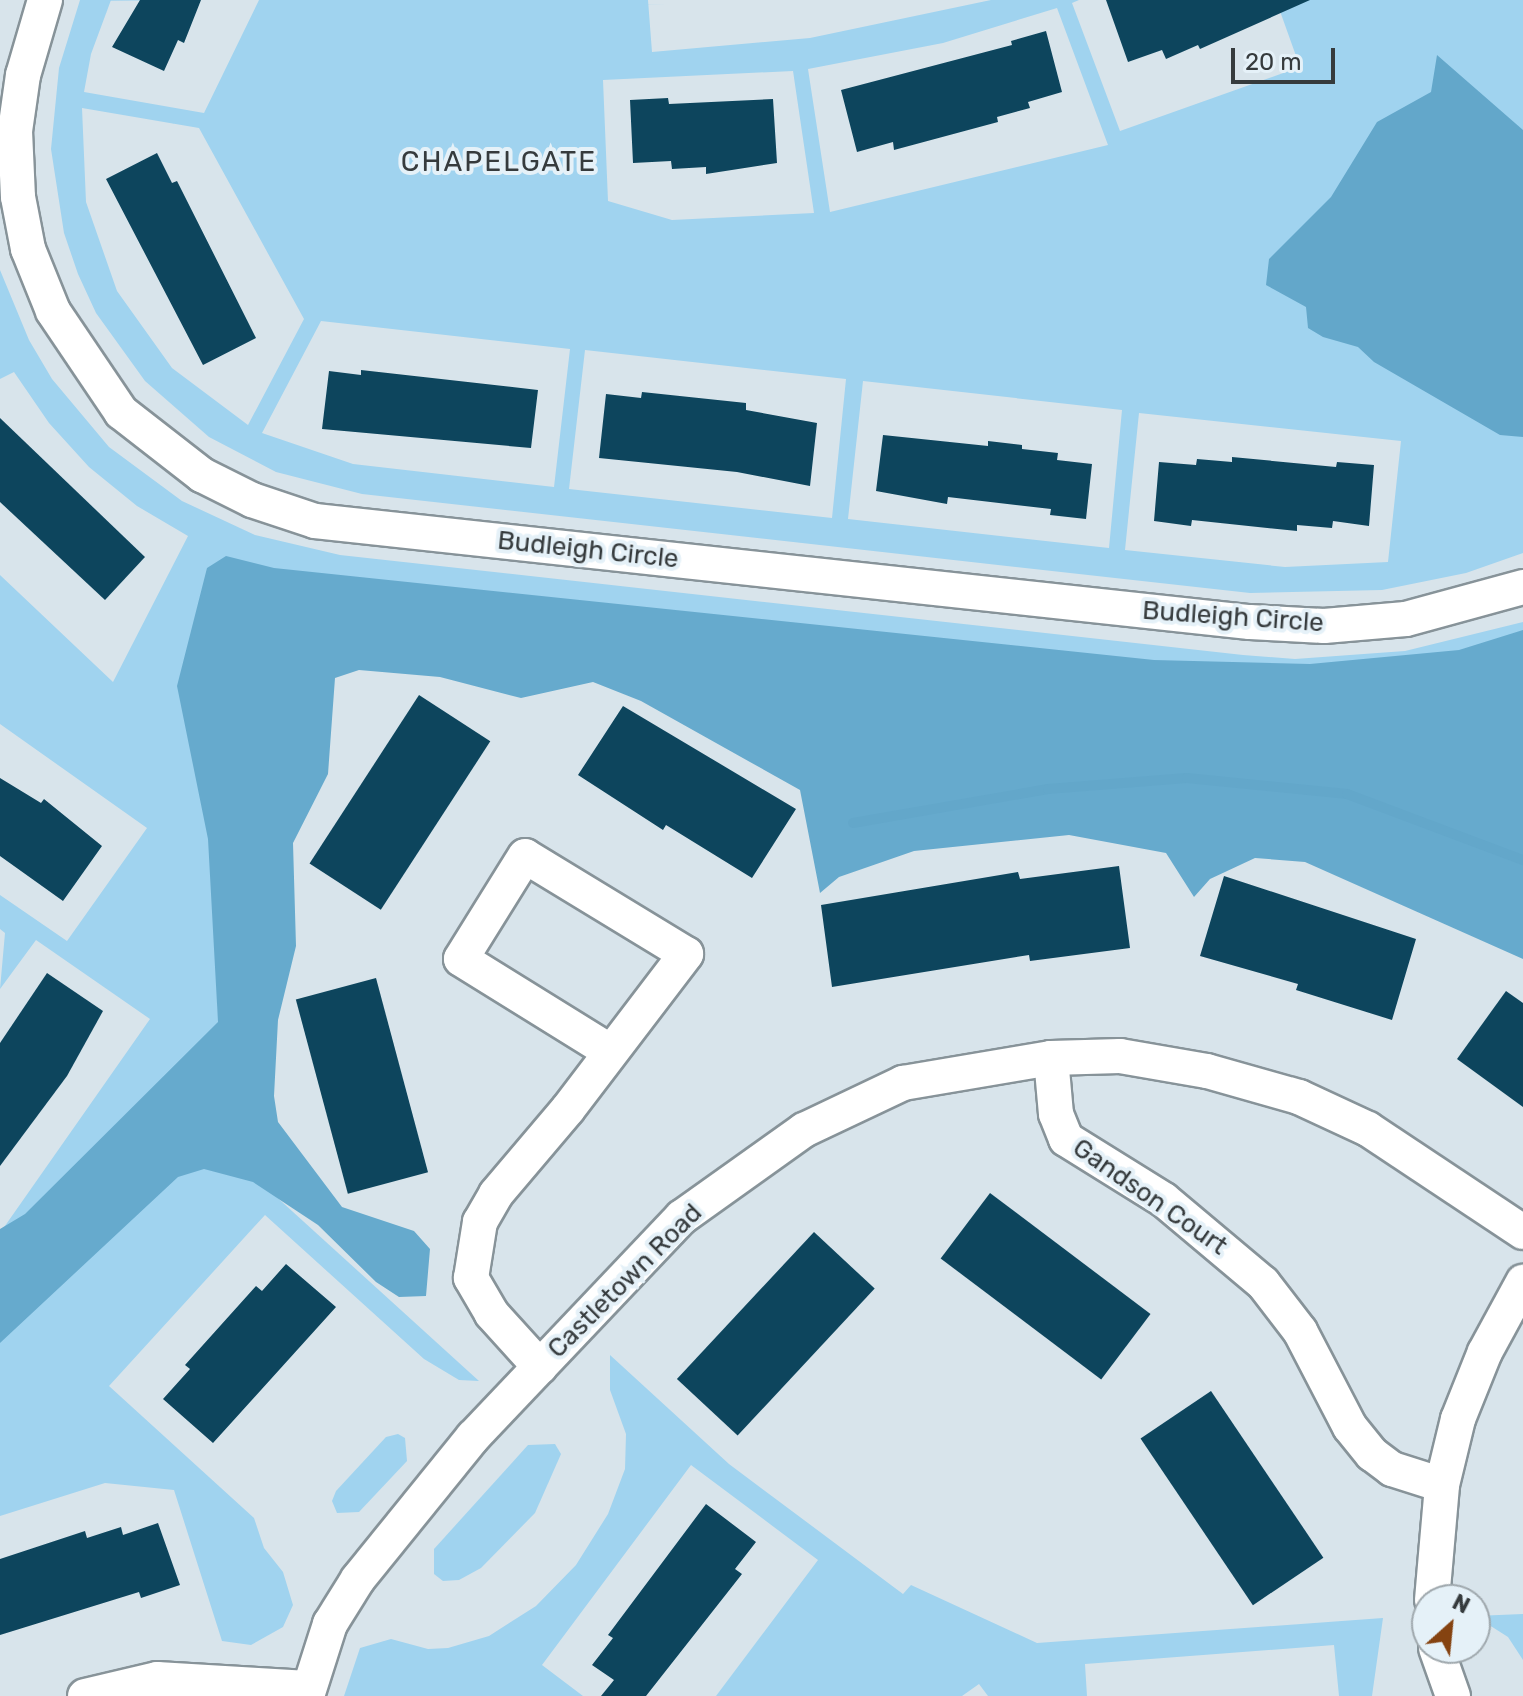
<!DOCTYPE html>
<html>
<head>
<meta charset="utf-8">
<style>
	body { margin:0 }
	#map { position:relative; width:1523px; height:1696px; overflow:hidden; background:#d8e4eb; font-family:Rubik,sans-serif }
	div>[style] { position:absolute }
	.green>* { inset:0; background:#a0d3ef }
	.forest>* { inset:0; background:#66aacd }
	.water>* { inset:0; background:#63a7ca }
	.stream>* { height:10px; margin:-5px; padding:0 5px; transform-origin:5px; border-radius:5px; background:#63a7ca }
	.building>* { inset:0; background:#0d455d; transform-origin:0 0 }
	.roads { filter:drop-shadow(2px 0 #879399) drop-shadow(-2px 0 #879399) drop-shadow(0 2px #879399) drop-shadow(0 -2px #879399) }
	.minor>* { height:34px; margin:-17px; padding:0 17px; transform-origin:17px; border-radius:17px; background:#fff }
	span { translate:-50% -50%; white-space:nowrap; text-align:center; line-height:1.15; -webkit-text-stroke:8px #e5f1f8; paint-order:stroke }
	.street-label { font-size:26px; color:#363b3d }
	.neighbourhood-label { font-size:28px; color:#363b3d; letter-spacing:2px }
	.north { position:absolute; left:1411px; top:1584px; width:80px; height:80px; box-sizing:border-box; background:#e5f1f8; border:2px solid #9fa8ad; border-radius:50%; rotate:27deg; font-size:22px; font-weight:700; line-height:32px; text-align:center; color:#363b3d }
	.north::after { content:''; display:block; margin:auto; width:28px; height:36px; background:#854311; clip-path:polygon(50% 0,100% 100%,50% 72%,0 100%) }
	.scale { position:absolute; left:1231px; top:48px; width:104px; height:36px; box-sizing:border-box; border:4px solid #363b3d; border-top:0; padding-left:10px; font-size:24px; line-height:28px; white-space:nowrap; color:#363b3d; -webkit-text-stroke:6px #e5f1f8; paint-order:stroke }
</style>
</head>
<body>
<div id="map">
	<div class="green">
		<div style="clip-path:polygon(evenodd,80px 0,111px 0,91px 54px,84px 92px,204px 113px,259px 0,648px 0,652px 52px,810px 38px,991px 0,1079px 0,1072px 3px,1120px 131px,1300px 67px,1276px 0,1523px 0,1523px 553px,1466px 573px,1382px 590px,1250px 593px,362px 494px,276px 472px,209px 437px,145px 381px,96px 313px,78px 274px,64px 233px,51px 149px,59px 68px,80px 0,1057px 8px,1108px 145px,830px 212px,808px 69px,943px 43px,1057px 8px,80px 0,793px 71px,814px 213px,672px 220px,608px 201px,603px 80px,793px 71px,80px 0,82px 108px,199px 128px,304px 319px,248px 425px,172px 368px,117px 291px,86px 202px,82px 108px,80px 0,321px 321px,570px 349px,554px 487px,353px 464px,262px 433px,321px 321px,80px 0,585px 350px,846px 379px,832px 518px,569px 489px,585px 350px,80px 0,863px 381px,1122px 410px,1109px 548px,848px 519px,863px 381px,80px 0,1139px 413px,1401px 441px,1388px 562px,1285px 567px,1125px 550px,1139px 413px)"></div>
		<div style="clip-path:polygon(0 270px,29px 340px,52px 379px,109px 447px,182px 501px,255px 535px,340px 555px,1243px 655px,1295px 659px,1405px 651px,1523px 622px,1523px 732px,202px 589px,221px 1094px,194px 1122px,479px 1381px,459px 1380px,424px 1359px,265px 1215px,109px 1386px,254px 1518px,264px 1548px,283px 1572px,293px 1605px,283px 1627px,251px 1645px,222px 1641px,174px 1490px,105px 1483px,0 1516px,0 1233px,150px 1019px,36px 940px,0 989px,5px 933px,0 929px,0 895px,67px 941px,147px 828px,0 724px,0 575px,113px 682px,188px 536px,137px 506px,89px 467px,49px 423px,14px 372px,0 379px)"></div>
		<div style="clip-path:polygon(610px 1355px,729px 1464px,903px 1594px,911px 1585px,1037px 1643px,1383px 1618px,1372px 1696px,1339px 1696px,1334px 1645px,1085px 1664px,1087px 1696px,988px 1696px,979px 1684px,962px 1696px,716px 1696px,818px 1560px,691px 1465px,542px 1665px,583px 1696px,344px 1696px,360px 1648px,391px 1639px,428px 1649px,448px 1648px,489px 1636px,536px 1606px,576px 1565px,608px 1514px,625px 1469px,626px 1434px,610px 1390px)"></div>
		<div style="clip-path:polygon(398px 1434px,405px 1438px,407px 1461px,359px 1512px,337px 1513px,332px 1501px,336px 1491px,386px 1437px)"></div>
		<div style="clip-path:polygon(528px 1445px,555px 1444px,561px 1454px,535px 1513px,481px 1568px,459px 1580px,443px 1581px,434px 1574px,434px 1549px)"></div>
		<div style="clip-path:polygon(1523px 1614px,1523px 1660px,1508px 1637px,1475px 1616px)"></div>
	</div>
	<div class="forest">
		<div style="clip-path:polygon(226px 556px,274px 568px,1154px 660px,1310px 664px,1459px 650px,1523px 630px,1523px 959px,1305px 862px,1255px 858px,1210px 879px,1194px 897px,1166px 853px,1069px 835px,914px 851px,839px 877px,820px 893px,800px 790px,641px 701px,593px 682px,521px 698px,440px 677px,359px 670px,335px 678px,328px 774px,293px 843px,296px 946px,278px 1020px,274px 1096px,278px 1122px,342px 1207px,414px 1231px,430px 1249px,426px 1296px,399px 1297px,376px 1282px,318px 1225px,253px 1182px,204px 1169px,178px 1177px,0 1343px,0 1229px,25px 1214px,218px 1022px,208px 839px,177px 686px,207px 568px)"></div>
	</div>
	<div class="water">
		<div style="clip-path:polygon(1437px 55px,1523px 130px,1523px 437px,1500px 435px,1374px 362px,1358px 347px,1323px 337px,1308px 328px,1306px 307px,1266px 285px,1269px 259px,1331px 197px,1377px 122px,1431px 92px)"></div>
	</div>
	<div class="stream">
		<div style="left:853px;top:823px;width:198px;rotate:-9.9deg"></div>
		<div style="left:1048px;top:789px;width:139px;rotate:-4.5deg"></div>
		<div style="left:1187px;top:778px;width:161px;rotate:5.7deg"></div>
		<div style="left:1347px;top:794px;width:188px;rotate:20.6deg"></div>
	</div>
	<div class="building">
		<div style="clip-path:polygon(140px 0,201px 0,184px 43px,178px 40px,164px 71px,112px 47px)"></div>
		<div style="clip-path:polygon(1106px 0,1310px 0,1200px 49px,1198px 45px,1166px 59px,1162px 50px,1128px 62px)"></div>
		<div style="clip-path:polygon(1046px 31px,1062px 92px,1028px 102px,1030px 108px,997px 117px,998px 122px,894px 150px,893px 142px,857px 152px,841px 90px,1012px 45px,1011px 41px)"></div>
		<div style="clip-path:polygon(668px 98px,669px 104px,773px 99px,777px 163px,706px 174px,706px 167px,672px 169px,671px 161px,633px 163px,630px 100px)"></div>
		<div style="clip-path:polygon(157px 153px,172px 183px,177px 181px,256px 338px,203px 365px,106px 179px)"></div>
		<div style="clip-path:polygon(361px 370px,538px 390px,531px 448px,322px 429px,329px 371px,361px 375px)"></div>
		<div style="clip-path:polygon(642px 392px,746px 403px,746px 410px,817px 423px,810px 486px,737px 472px,599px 458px,606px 394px,641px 398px)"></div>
		<div style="clip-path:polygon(0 418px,145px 557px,105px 600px,0 502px)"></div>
		<div style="clip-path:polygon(883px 435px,988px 446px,988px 441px,1022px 445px,1022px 449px,1058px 453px,1057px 460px,1092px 464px,1086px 519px,1050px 515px,1051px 509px,948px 497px,947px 504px,876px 491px)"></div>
		<div style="clip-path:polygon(1232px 457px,1336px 467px,1337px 462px,1374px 465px,1369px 526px,1333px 521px,1332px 528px,1297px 525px,1297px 531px,1192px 520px,1191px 526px,1154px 521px,1159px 462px,1196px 465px,1197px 459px,1232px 462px)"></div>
		<div style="left:419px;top:695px;width:85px;height:201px;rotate:33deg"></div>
		<div style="clip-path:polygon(623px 706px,796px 809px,752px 878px,666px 825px,663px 830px,578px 775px)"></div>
		<div style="clip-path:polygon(0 778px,41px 803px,44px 799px,102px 846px,63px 901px,0 856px)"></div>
		<div style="clip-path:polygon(1119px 866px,1130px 948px,1030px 961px,1029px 955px,832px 987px,821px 905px,1018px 872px,1020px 879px)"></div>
		<div style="clip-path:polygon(1224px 876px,1416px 939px,1392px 1020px,1296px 990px,1298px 984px,1200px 956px)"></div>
		<div style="clip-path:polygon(47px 973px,103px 1011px,67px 1076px,0 1166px,0 1043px)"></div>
		<div style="left:376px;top:978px;width:201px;height:83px;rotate:75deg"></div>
		<div style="clip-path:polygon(1506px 991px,1523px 1003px,1523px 1107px,1457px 1059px)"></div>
		<div style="left:990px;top:1193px;width:201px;height:82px;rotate:37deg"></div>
		<div style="left:814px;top:1232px;width:83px;height:201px;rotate:43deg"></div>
		<div style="clip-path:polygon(286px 1264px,336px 1307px,213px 1443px,163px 1399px,190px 1369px,185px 1365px,256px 1286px,262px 1291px)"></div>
		<div style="left:1211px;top:1391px;width:201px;height:85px;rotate:56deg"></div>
		<div style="clip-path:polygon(706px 1504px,756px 1542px,735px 1569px,742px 1574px,646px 1696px,601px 1696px,614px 1680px,592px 1665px,613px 1638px,608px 1635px)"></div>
		<div style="clip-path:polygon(158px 1523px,180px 1585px,141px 1598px,139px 1592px,0 1635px,0 1559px,85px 1531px,87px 1538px,121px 1527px,123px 1535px)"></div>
	</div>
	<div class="roads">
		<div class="minor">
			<div style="left:45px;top:0;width:78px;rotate:106.3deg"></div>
			<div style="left:23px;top:75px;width:57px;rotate:98.1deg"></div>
			<div style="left:15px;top:131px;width:66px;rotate:87.4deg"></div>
			<div style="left:18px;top:197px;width:53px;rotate:79.1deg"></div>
			<div style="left:28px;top:249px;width:67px;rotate:68deg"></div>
			<div style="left:53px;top:311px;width:122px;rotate:56deg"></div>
			<div style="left:121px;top:412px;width:103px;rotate:37.9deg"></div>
			<div style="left:202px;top:475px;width:56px;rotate:26.6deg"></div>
			<div style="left:252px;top:500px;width:66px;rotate:18.4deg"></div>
			<div style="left:315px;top:521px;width:940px;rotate:6.17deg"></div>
			<div style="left:1250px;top:622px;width:74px;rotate:3.1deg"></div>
			<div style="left:1324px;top:626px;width:82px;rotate:-4.9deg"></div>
			<div style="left:1406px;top:619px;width:121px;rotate:-15.3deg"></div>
			<div style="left:1051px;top:1058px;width:56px;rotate:84.9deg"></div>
			<div style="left:1056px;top:1114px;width:27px;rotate:68deg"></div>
			<div style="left:1066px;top:1139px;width:115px;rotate:31.9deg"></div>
			<div style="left:1164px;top:1200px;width:129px;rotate:40deg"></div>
			<div style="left:1263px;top:1283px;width:61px;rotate:52.4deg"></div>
			<div style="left:1300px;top:1331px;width:108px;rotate:62.5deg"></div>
			<div style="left:1350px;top:1427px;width:35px;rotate:51deg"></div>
			<div style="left:1372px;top:1454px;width:25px;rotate:37deg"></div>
			<div style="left:1392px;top:1469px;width:52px;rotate:17.7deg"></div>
			<div style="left:540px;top:1367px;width:72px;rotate:-132.2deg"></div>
			<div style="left:492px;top:1314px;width:42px;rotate:-120.3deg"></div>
			<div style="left:471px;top:1278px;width:57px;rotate:-80.9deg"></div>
			<div style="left:480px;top:1222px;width:32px;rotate:-60deg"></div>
			<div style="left:496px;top:1194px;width:111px;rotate:-49.7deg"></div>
			<div style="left:568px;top:1109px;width:195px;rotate:-52.7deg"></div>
			<div style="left:686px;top:954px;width:188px;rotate:-148.7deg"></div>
			<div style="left:525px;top:856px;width:121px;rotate:121.9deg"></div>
			<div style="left:461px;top:959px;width:176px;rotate:31.8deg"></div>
			<div style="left:1432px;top:1600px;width:115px;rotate:-85deg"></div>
			<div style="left:1442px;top:1485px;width:68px;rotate:-76.4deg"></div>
			<div style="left:1458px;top:1419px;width:72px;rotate:-68.1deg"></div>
			<div style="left:1485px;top:1352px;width:80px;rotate:-61.5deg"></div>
			<div style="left:1436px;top:1648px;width:51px;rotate:70.5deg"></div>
			<div style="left:85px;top:1696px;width:74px;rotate:-13.3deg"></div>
			<div style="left:157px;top:1679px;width:151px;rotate:3.4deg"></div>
			<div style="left:307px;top:1696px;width:76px;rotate:-72.3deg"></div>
			<div style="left:330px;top:1624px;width:53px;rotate:-58.1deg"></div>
			<div style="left:358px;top:1579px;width:183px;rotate:-51deg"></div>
			<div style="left:473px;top:1437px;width:303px;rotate:-46.5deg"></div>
			<div style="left:682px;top:1217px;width:150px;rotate:-35.5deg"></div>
			<div style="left:804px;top:1130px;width:110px;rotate:-25.4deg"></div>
			<div style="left:903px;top:1083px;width:150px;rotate:-9.6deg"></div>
			<div style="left:1051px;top:1058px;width:69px;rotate:-1.7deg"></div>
			<div style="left:1120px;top:1056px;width:88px;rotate:9.8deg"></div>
			<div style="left:1207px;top:1071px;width:96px;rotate:15.8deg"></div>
			<div style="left:1299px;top:1097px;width:76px;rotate:24.9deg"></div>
			<div style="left:1368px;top:1129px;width:186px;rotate:33.6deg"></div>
		</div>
	</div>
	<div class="street-label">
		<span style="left:588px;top:550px;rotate:6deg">Budleigh Circle</span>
		<span style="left:1233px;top:617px;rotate:4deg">Budleigh Circle</span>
		<span style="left:1150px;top:1197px;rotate:35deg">Gandson Court</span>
		<span style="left:625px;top:1281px;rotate:-45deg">Castletown Road</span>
	</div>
	<div class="neighbourhood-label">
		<span style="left:499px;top:162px">CHAPELGATE</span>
	</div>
	<div class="north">N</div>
	<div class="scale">20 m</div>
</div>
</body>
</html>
